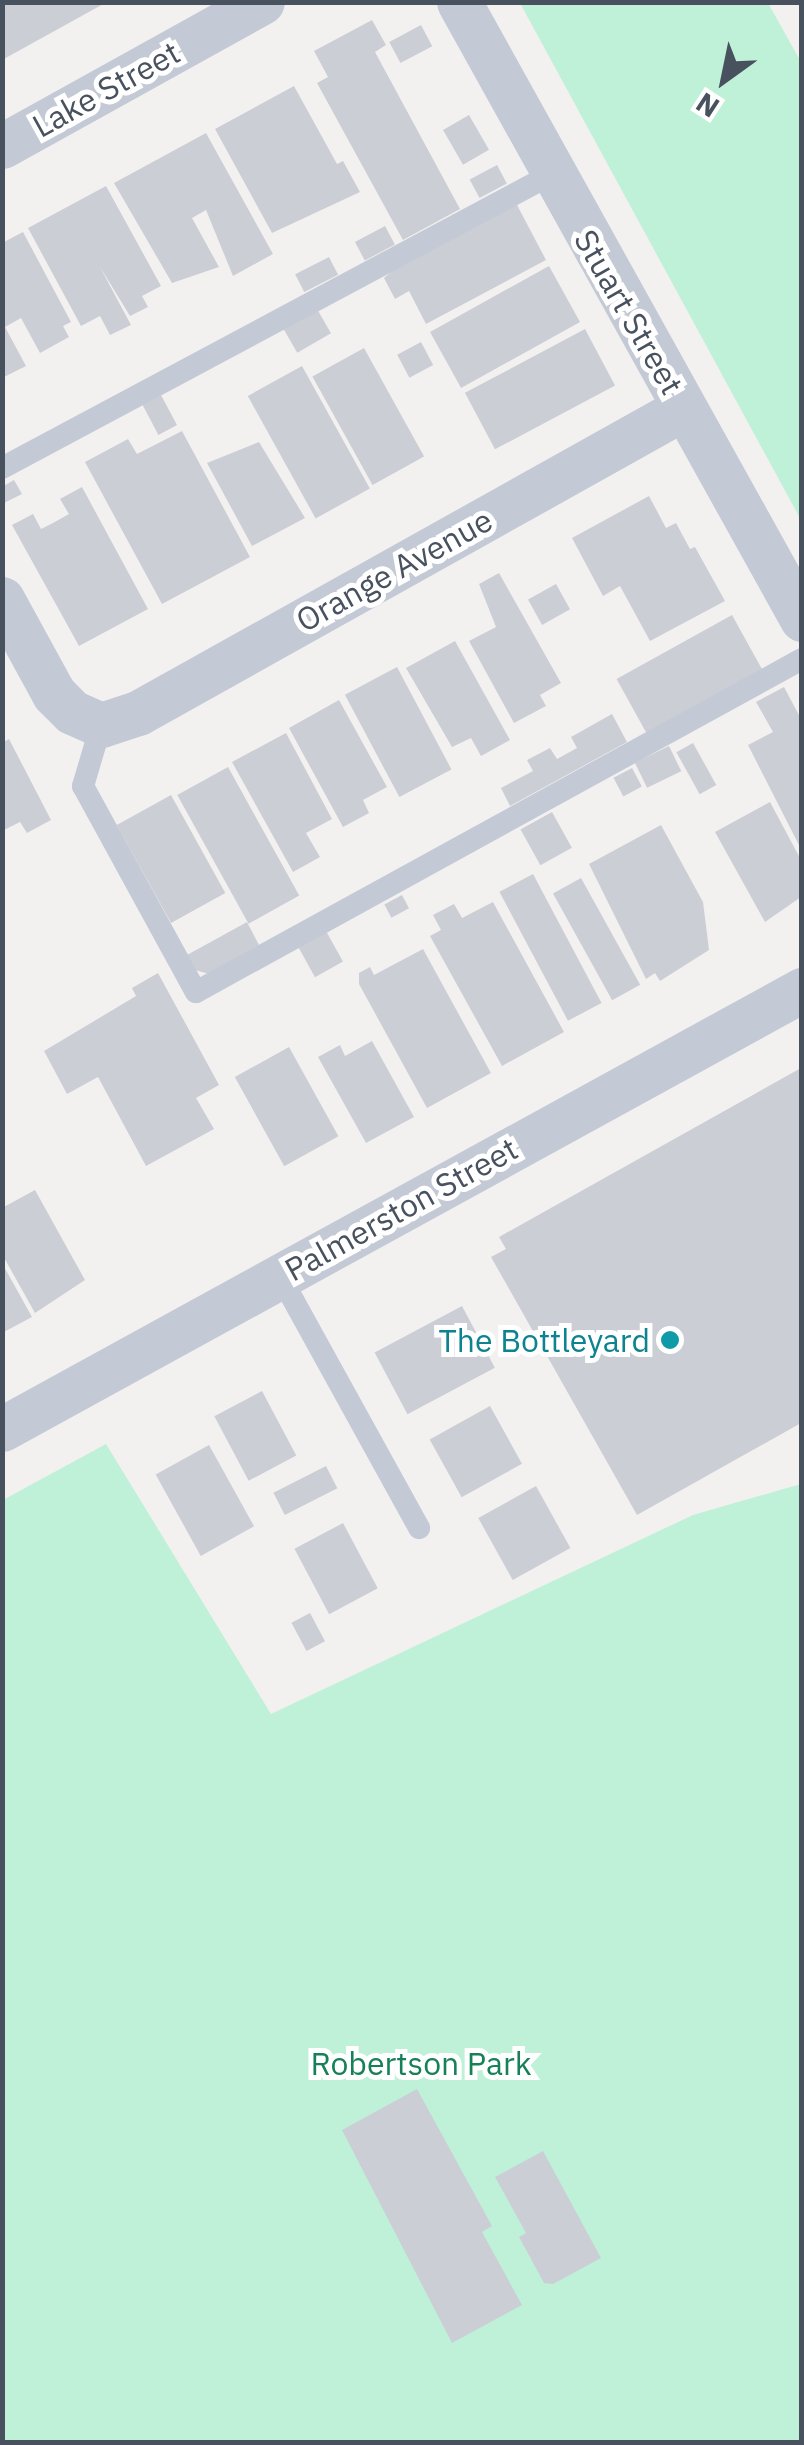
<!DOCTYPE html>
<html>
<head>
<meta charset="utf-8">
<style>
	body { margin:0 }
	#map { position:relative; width:804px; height:2445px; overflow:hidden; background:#f3f0f0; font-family:"IBM Plex Sans",sans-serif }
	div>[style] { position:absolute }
	.green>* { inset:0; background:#bff0d8 }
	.building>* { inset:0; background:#ccced6; transform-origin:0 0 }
	.service>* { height:22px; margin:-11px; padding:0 11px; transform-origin:11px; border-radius:11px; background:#c4cad5 }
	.minor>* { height:45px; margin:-22.5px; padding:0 22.5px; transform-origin:22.5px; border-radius:22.5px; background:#c4cad5 }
	.dots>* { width:28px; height:28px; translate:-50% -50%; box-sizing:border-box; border:5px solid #fff; border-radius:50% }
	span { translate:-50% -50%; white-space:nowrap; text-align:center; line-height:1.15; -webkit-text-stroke:10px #fff; paint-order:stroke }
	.street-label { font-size:32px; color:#48515e }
	.culture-label { font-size:32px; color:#0d838f }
	.right { translate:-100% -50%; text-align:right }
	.park-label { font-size:32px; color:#168159 }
	.frame { position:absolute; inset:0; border:5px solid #48515e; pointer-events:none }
	.north { position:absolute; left:674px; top:30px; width:100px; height:100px; -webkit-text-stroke:8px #fff; paint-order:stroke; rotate:213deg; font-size:28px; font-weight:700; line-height:40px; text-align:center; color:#48515e }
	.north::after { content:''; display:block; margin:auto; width:35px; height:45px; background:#48515e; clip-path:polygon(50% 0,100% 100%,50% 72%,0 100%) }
</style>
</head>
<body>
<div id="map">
	<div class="green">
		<div style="clip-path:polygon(520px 3px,768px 3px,801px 62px,801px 520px)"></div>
		<div style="clip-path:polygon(106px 1444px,271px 1714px,693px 1515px,801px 1484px,801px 2442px,3px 2442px,3px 1500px)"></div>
	</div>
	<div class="building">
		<div style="clip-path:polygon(2px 2px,107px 2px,2px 60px)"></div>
		<div style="clip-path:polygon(372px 20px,386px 45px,375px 52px,460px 209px,403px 240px,317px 83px,328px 77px,314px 51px)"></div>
		<div style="left:421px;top:25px;width:24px;height:36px;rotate:62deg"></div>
		<div style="clip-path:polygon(294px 86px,337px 164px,343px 161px,360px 192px,272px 233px,215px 129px)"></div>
		<div style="left:469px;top:115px;width:40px;height:30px;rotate:60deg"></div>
		<div style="clip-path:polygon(206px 133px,273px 254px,233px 276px,206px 210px,192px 218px,219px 267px,172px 283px,114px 183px)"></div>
		<div style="left:497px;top:165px;width:21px;height:31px;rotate:62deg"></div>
		<div style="clip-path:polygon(106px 186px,161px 286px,142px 296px,148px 307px,130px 316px,100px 267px,131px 325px,110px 335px,100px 316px,81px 326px,28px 228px)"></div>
		<div style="clip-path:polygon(516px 203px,546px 260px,426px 324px,409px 291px,395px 299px,384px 278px,396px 268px)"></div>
		<div style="left:385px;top:226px;width:21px;height:34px;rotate:62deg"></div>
		<div style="clip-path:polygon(23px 232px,71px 322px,63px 326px,69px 337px,40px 353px,21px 318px,5px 327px,26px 366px,2px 378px,2px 243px)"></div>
		<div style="left:329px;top:257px;width:20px;height:38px;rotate:63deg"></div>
		<div style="left:549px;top:266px;width:64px;height:136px;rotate:61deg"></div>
		<div style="left:317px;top:309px;width:28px;height:39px;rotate:60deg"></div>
		<div style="left:585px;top:329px;width:64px;height:136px;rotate:62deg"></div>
		<div style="left:421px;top:342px;width:26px;height:27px;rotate:62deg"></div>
		<div style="left:364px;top:348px;width:124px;height:59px;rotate:61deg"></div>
		<div style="left:302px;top:366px;width:140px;height:62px;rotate:61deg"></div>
		<div style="left:161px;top:395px;width:34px;height:21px;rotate:62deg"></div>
		<div style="clip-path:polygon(182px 431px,250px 557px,162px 604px,85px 462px,128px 439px,137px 454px)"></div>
		<div style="clip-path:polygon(259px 442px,305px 518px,252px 546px,207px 463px)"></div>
		<div style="clip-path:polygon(14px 480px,22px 494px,2px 504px,2px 487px)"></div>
		<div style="clip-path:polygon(82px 487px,148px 609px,79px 646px,12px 525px,33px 514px,41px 529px,53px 523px,69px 514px,60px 499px)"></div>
		<div style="clip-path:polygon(649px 496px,666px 528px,676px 523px,690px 549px,695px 547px,725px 601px,650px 641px,620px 586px,603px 596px,572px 538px)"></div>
		<div style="clip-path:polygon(499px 573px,561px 683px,540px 695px,546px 706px,514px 723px,469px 641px,496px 627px,479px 584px)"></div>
		<div style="left:556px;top:584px;width:29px;height:32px;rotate:61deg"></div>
		<div style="left:732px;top:615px;width:62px;height:132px;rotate:61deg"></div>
		<div style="clip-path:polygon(455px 641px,510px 740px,481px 756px,471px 738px,452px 747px,406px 668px)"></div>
		<div style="left:397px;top:667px;width:116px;height:59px;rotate:62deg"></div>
		<div style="clip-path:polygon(784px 687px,801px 719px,801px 849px,748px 745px,773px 732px,756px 702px)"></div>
		<div style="clip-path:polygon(339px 700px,387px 787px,363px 800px,369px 813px,343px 827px,289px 728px)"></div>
		<div style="clip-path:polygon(612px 714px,627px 742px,510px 806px,501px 788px,533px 771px,527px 760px,550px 748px,557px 759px,577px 748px,571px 737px)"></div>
		<div style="clip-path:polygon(286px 733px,332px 819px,306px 833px,320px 857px,293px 872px,232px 762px)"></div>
		<div style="clip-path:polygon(9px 739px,51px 820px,27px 833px,20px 822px,2px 831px,2px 743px)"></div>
		<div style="left:693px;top:743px;width:48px;height:19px;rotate:61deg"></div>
		<div style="left:669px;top:746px;width:28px;height:38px;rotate:64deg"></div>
		<div style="left:228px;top:767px;width:147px;height:58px;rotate:61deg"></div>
		<div style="left:632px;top:768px;width:21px;height:21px;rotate:62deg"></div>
		<div style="left:171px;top:795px;width:112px;height:62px;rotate:61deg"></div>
		<div style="clip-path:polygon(770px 802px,801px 860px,801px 897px,765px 922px,715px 832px)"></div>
		<div style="left:552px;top:812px;width:41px;height:36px;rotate:61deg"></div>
		<div style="clip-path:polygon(661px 825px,703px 902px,709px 950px,660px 981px,655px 973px,646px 979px,589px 864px)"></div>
		<div style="left:533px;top:874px;width:146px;height:38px;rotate:62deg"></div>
		<div style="left:581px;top:878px;width:122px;height:32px;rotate:61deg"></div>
		<div style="left:402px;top:895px;width:15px;height:20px;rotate:62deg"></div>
		<div style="clip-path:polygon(493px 902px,564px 1032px,502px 1066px,430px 936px,441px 930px,433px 915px,454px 904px,462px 918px)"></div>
		<div style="clip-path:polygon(247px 922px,260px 947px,209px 974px,195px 970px,187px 955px)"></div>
		<div style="left:326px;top:931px;width:35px;height:32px;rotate:61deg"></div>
		<div style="clip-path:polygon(423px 949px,491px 1073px,427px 1108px,359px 984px,359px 973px,370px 967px,374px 975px)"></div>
		<div style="clip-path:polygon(158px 973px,219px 1085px,196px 1098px,214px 1129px,146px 1166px,98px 1077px,67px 1094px,44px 1051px,136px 996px,132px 988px)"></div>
		<div style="clip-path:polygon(372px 1041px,414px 1117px,366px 1143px,318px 1057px,340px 1045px,345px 1056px)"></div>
		<div style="left:289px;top:1047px;width:102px;height:62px;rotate:61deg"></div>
		<div style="clip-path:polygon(801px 1068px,801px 1423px,637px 1515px,491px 1257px,506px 1249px,499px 1237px)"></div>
		<div style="clip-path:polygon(35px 1190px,85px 1280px,35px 1313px,2px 1254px,2px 1208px)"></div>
		<div style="clip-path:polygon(2px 1263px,32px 1317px,2px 1333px)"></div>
		<div style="left:462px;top:1306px;width:70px;height:99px;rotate:62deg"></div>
		<div style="left:262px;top:1391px;width:73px;height:54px;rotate:62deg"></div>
		<div style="left:490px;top:1406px;width:66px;height:69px;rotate:61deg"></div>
		<div style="left:209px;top:1445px;width:93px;height:61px;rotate:61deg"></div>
		<div style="left:326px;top:1466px;width:25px;height:59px;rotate:63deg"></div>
		<div style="left:536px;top:1486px;width:71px;height:66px;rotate:61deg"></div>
		<div style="left:343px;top:1523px;width:74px;height:55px;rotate:62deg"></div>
		<div style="left:310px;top:1613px;width:32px;height:21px;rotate:62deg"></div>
		<div style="clip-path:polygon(417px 2089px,492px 2226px,482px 2232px,522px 2305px,452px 2343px,342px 2130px)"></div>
		<div style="clip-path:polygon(543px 2151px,601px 2258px,553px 2284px,544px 2283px,519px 2237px,526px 2233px,495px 2177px)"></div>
	</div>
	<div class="service">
		<div style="left:2px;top:468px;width:621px;rotate:-28.13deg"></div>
		<div style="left:101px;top:725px;width:64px;rotate:106.4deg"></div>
		<div style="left:83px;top:786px;width:235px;rotate:61.3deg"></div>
		<div style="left:196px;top:992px;width:691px;rotate:-28.79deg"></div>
		<div style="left:280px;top:1276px;width:288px;rotate:61.1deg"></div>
	</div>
	<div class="minor">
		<div style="left:459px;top:2px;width:706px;rotate:60.93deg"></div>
		<div style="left:2px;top:146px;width:297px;rotate:-29deg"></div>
		<div style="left:2px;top:599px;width:108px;rotate:61.3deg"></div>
		<div style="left:54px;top:694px;width:25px;rotate:45deg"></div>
		<div style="left:72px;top:712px;width:32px;rotate:24deg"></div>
		<div style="left:101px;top:725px;width:39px;rotate:-18deg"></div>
		<div style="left:138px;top:713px;width:625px;rotate:-29.19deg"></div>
		<div style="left:2px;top:1429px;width:913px;rotate:-28.76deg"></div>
	</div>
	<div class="dots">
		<div style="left:670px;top:1340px;background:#0f9aa8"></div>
	</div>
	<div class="street-label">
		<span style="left:106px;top:89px;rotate:-29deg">Lake Street</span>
		<span style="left:629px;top:312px;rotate:60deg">Stuart Street</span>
		<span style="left:394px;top:570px;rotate:-29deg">Orange Avenue</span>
		<span style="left:401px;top:1209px;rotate:-29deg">Palmerston Street</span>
	</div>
	<div class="culture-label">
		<span class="right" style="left:650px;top:1340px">The Bottleyard</span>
	</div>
	<div class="park-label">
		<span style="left:421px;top:2063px">Robertson Park</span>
	</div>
	<div class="frame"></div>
	<div class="north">N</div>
</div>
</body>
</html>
